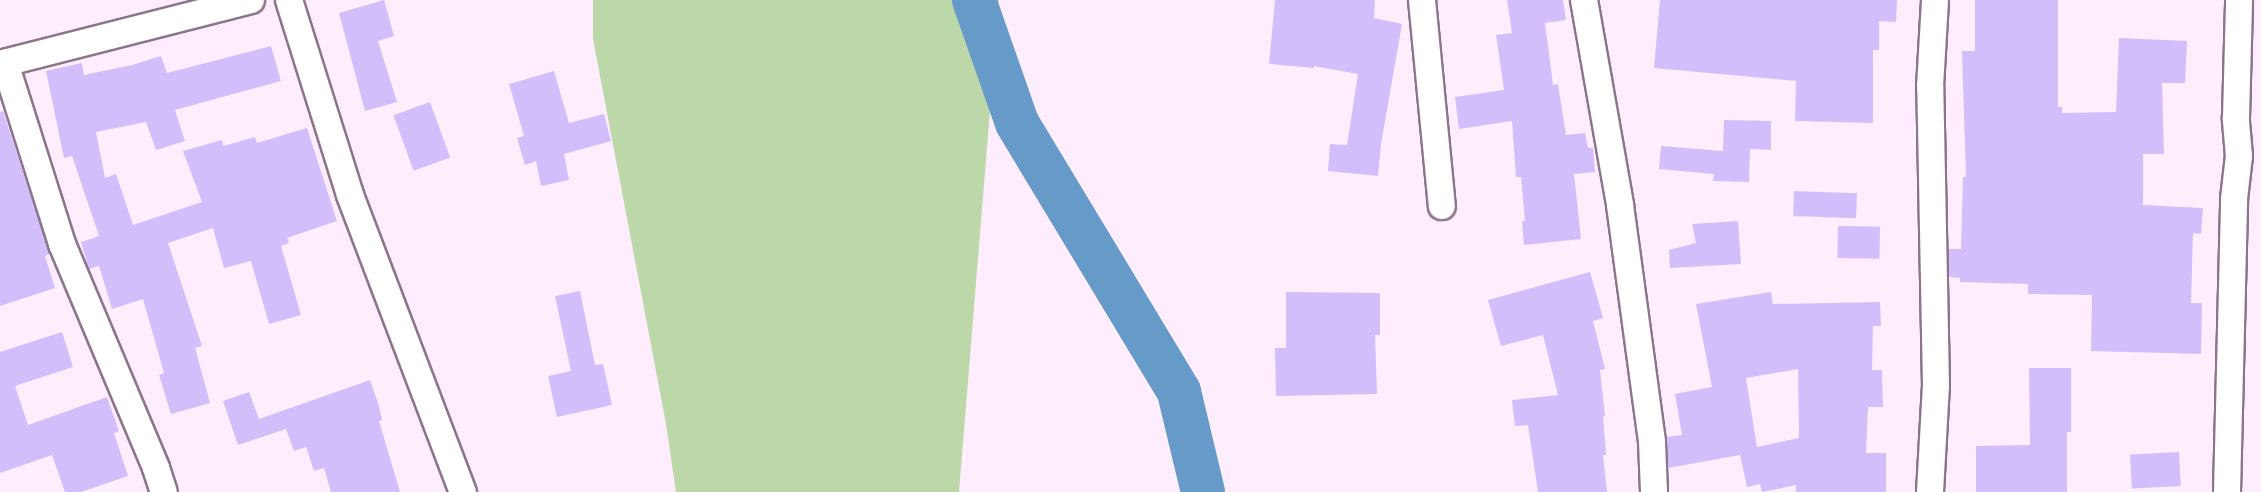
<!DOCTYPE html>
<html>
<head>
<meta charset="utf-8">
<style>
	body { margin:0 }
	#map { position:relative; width:2261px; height:492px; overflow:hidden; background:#feedfd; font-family:"Roboto Condensed",sans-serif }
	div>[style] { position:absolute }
	.green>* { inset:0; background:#bdd8a8 }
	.river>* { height:44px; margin:-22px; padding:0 22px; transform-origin:22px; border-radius:22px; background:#669ac9 }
	.building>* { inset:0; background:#d3befc; transform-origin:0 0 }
	.roads { filter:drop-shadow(2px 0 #8c748b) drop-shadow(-2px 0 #8c748b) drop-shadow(0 2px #8c748b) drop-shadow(0 -2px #8c748b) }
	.minor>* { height:26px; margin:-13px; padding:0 13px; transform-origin:13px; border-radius:13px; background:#fff }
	span { translate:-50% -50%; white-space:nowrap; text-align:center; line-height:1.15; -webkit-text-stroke:4.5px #fff; paint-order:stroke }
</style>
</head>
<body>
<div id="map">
	<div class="green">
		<div style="clip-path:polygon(593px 0,999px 0,959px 492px,676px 492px,666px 424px,593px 39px)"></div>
	</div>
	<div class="river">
		<div style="left:974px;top:0;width:130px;rotate:70.7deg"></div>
		<div style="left:1017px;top:123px;width:314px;rotate:58.9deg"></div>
		<div style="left:1179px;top:392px;width:103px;rotate:76.5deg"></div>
	</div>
	<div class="building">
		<div style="clip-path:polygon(384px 0,394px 36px,378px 41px,397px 102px,365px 111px,339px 13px)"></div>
		<div style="clip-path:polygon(1275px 0,1375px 0,1374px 18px,1402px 24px,1381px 144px,1378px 176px,1328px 171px,1330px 144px,1347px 145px,1358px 74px,1314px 66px,1314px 68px,1269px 64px)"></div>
		<div style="clip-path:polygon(1507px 0,1563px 0,1566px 20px,1545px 23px,1553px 85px,1558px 84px,1566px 135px,1585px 133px,1588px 148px,1593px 148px,1595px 172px,1574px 174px,1581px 239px,1524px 245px,1522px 221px,1525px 221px,1521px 177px,1516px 177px,1512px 121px,1459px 129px,1455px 97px,1504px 90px,1496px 35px,1512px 33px)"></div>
		<div style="clip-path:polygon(1660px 0,1897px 0,1896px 22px,1879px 21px,1879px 50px,1873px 50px,1873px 123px,1795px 121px,1796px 81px,1654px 68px)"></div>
		<div style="clip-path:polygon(1975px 0,2058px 0,2058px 107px,2062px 107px,2062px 113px,2116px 112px,2119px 38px,2187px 41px,2185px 83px,2162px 83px,2164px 154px,2143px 154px,2143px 205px,2203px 208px,2201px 234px,2193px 233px,2191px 303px,2202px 303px,2201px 354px,2091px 351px,2092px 295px,2028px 294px,2028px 284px,1960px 282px,1960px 278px,1949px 277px,1948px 249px,1961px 249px,1963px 177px,1966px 177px,1962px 51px,1975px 51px)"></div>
		<div style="clip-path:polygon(271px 46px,281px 81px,175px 110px,185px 141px,156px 150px,146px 122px,96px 132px,105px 178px,116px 174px,133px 225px,202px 202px,183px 151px,222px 140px,223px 146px,255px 137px,257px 143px,307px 128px,337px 221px,287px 238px,289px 243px,281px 246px,301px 315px,269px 324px,251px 261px,224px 268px,213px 228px,168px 243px,202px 346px,195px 348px,210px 403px,171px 414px,159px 375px,164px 373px,143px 299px,112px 309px,99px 266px,89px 269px,81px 242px,99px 236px,72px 156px,64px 158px,46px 71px,82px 63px,84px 75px,132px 65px,161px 56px,167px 73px)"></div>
		<div style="clip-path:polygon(554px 71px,569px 123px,604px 114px,611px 141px,564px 154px,569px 180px,541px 186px,536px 161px,525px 165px,517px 138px,524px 136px,509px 84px)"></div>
		<div style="left:430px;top:102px;width:59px;height:39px;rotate:70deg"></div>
		<div style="clip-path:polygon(3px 111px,50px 254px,45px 256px,55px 288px,0 306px,0 112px)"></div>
		<div style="clip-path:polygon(1724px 120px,1771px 121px,1771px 150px,1750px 149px,1749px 182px,1713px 181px,1714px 174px,1659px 169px,1661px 146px,1723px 151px)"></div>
		<div style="left:1794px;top:191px;width:63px;height:25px;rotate:2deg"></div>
		<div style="clip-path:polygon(1738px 221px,1741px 264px,1670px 268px,1669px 250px,1696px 243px,1692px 224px)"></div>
		<div style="left:1838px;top:226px;width:42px;height:32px;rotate:1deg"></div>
		<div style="clip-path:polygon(1590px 272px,1603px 318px,1593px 321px,1605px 369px,1600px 370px,1605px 416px,1603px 416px,1606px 455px,1603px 455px,1607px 492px,1538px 492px,1528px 425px,1515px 426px,1512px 400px,1558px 395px,1543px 335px,1501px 346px,1488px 300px)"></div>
		<div style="clip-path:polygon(580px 291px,595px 365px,603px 364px,612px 405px,557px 417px,548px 376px,571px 371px,555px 296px)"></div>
		<div style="clip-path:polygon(1286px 292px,1380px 293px,1380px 335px,1375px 335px,1377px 394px,1276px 396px,1275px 348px,1286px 348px)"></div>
		<div style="clip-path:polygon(evenodd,1771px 292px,1773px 304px,1880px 302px,1881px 326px,1873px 326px,1872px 370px,1882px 370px,1883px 407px,1868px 407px,1866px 453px,1886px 453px,1886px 492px,1796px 492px,1796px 485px,1762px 492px,1760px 484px,1747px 487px,1740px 455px,1668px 468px,1667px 437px,1682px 435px,1675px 394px,1712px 387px,1696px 304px,1771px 292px,1798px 369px,1799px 438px,1757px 447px,1746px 378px,1798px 369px)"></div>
		<div style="clip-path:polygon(62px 332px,73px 367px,15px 386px,28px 425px,107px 397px,119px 431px,114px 433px,128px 476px,81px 492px,65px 492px,52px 455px,0 473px,0 352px)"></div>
		<div style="clip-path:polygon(2029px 368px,2071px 368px,2071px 432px,2067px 432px,2067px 492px,1976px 492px,1976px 446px,2030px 445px)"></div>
		<div style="clip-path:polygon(370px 380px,379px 406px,382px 420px,379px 421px,400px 492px,331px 492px,324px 468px,314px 471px,306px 447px,294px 451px,286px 429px,238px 445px,223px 401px,249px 392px,259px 419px)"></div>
		<div style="left:2179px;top:452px;width:34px;height:49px;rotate:87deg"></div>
	</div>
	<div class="roads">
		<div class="minor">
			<div style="left:289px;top:0;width:204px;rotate:72.6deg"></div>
			<div style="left:350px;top:195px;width:318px;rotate:69.2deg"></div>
			<div style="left:1422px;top:0;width:207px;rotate:84.5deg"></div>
			<div style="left:1584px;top:0;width:208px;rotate:80deg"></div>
			<div style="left:1620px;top:205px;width:239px;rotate:82.3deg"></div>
			<div style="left:1652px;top:442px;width:50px;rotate:87.7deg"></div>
			<div style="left:5px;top:63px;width:190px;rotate:72.5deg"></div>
			<div style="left:62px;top:244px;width:243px;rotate:67.2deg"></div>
			<div style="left:156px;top:468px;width:25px;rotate:72deg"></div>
			<div style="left:0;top:64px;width:259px;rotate:-14.3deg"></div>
			<div style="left:1930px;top:492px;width:106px;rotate:-86.8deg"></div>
			<div style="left:1936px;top:386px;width:299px;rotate:-91.1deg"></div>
			<div style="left:1930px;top:87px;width:87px;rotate:-86.7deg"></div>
			<div style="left:2227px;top:492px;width:293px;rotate:-88.6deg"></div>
			<div style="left:2234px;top:199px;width:43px;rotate:-83.4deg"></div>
			<div style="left:2239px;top:156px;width:38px;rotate:-95deg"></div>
			<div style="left:2236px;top:118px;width:118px;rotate:-88.5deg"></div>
		</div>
	</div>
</div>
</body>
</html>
